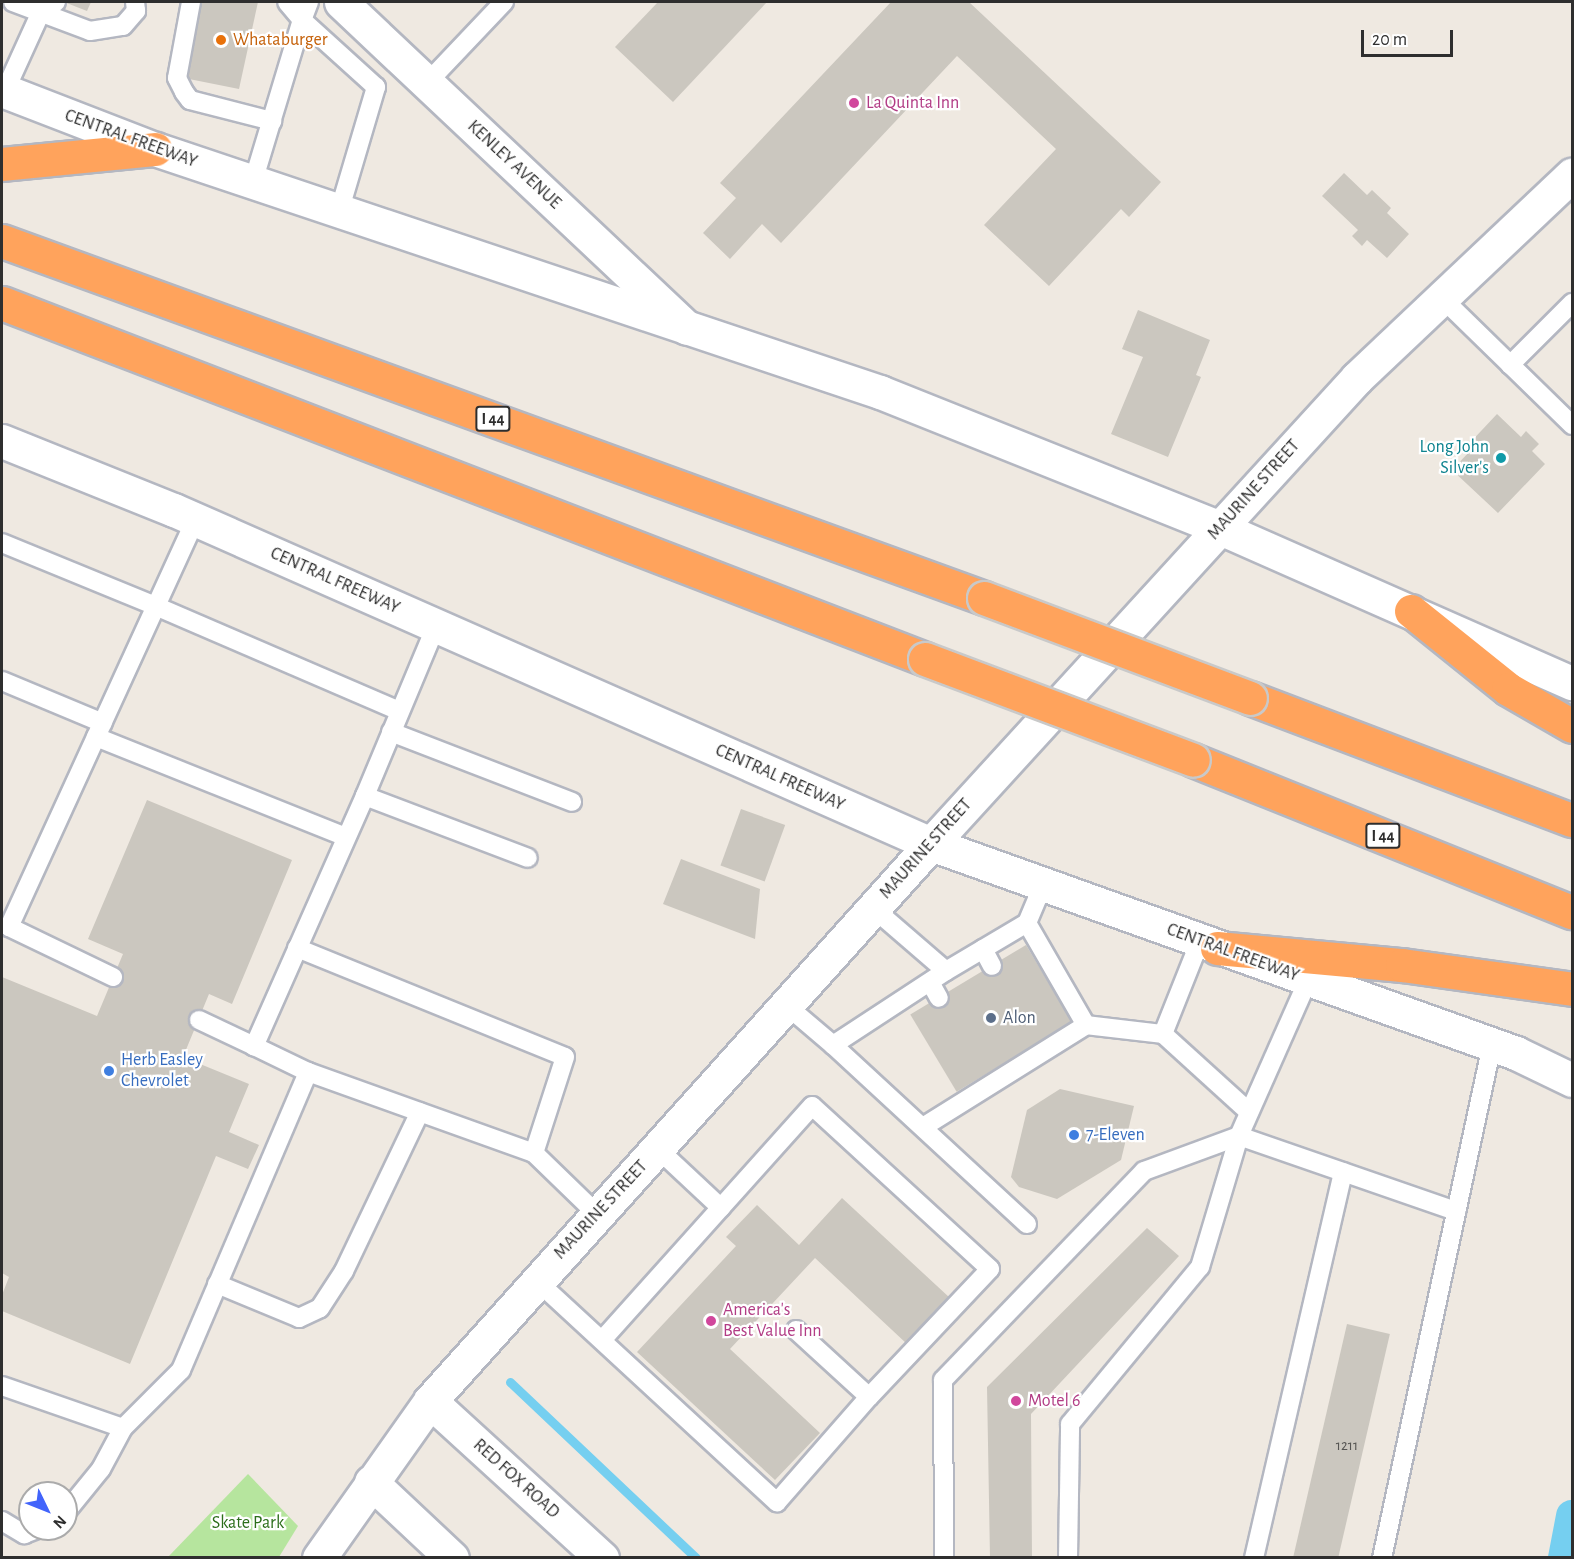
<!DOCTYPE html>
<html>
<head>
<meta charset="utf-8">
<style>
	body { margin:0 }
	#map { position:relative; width:1574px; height:1559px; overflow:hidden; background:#efe9e1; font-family:"Alegreya Sans",sans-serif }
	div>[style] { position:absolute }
	.green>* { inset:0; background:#b6e59e }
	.stream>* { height:9px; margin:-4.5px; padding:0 4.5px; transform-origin:4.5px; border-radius:4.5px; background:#75cff0 }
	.canal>* { height:32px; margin:-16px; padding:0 16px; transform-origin:16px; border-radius:16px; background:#75cff0 }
	.building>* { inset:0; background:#cbc7bf; transform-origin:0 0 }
	.roads { filter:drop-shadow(2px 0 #b4b7c1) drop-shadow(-2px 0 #b4b7c1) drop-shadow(0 2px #b4b7c1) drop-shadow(0 -2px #b4b7c1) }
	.service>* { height:18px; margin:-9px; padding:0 9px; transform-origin:9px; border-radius:9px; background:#fff }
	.minor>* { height:33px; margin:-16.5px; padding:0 16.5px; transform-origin:16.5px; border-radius:16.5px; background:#fff }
	.tertiary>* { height:33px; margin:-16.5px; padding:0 16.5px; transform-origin:16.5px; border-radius:16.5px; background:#fff }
	.secondary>* { height:33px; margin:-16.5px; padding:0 16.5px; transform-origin:16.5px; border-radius:16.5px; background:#fff }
	.motorway>* { height:33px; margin:-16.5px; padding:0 16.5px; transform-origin:16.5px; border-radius:16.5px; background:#ffa35c }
	.bridges { filter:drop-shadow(2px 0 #c9c9c9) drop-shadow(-2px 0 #c9c9c9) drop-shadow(0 2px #c9c9c9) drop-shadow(0 -2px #c9c9c9) }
	.motorway-bridge>* { height:33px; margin:-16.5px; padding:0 16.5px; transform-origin:16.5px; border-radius:16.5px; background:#ffa35c }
	.dots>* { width:16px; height:16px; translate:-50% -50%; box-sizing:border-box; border:3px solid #fff; border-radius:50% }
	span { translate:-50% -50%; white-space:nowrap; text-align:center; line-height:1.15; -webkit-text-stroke:4.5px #fff; paint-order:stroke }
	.number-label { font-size:15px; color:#555452 }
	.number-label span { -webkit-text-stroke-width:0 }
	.shield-label span { padding:2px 4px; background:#fff; border:2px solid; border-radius:4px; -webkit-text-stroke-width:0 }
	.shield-label { font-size:16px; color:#2e2e2e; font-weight:700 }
	.food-label { font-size:18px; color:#c56008 }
	.left { translate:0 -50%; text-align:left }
	.hotel-label { font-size:18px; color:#b23c85 }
	.street-label { font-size:18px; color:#2e2e2e }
	.culture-label { font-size:18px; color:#0d838f }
	.right { translate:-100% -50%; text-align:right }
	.service-label { font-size:18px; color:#4e5e75 }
	.shop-label { font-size:18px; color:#366cbe }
	.park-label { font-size:18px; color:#2c6e1b }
	.frame { position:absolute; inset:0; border:3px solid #2e2e2e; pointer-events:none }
	.north { position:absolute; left:18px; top:1481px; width:60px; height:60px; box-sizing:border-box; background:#fff; border:2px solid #ababab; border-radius:50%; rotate:133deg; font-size:16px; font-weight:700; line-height:24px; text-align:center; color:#2e2e2e }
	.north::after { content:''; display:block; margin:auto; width:21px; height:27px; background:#4264fb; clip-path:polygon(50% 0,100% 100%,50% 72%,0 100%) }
	.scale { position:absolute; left:1361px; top:30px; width:92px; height:27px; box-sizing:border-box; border:3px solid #2e2e2e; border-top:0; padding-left:8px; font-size:18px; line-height:21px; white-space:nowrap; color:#2e2e2e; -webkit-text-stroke:4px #fff; paint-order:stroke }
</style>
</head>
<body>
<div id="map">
	<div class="green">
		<div style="clip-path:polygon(248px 1474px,298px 1526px,279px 1557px,168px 1557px)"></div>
	</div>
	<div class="stream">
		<div style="left:510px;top:1382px;width:256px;rotate:43.4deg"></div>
	</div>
	<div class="canal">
		<div style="left:1564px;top:1558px;width:43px;rotate:-79.2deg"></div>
	</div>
	<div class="building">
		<div style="clip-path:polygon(64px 2px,91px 2px,87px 11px)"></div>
		<div style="clip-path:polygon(200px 2px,258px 2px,239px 89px,184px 78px)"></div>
		<div style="clip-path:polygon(658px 2px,767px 2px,673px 102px,615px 47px)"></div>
		<div style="clip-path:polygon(891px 2px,969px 2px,1161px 182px,1129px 217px,1121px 209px,1049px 286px,984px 225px,1056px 149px,957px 56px,781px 243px,762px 224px,730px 259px,703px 233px,736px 198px,720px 183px)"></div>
		<div style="clip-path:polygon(1344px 173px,1367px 195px,1372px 190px,1391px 208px,1387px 213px,1409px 234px,1387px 258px,1367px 240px,1362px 246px,1352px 236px,1358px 230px,1322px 196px)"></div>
		<div style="clip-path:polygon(1138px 310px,1210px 340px,1196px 375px,1201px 377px,1168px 457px,1111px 434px,1143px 357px,1122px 349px)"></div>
		<div style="clip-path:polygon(1497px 414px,1521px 437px,1526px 431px,1539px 444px,1532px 451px,1545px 464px,1498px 513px,1452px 470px,1470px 451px,1466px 447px)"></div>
		<div style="clip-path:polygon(147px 800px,292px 860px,232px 1004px,209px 994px,183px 1057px,249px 1084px,229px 1132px,259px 1145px,248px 1169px,216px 1156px,130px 1364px,2px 1311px,2px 1295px,9px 1277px,2px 1273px,2px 977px,97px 1016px,123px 954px,88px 939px)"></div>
		<div style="left:741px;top:809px;width:47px;height:60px;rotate:20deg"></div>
		<div style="clip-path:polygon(681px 859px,760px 889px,755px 939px,663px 904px)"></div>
		<div style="left:1026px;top:945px;width:90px;height:135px;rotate:59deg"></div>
		<div style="clip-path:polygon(1060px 1089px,1134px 1106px,1121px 1160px,1057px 1199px,1019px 1187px,1011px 1177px,1027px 1110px)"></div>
		<div style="clip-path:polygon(842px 1198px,950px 1298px,907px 1344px,815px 1258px,730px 1349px,820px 1433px,775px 1480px,637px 1352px,736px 1246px,726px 1237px,757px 1205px,799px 1245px)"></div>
		<div style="clip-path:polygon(1147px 1228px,1179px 1256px,1031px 1414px,1032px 1558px,990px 1558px,987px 1387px)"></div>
		<div style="left:1347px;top:1324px;width:44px;height:238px;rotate:13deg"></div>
	</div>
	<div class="roads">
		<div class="service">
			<div style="left:13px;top:2px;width:82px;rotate:20.6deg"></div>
			<div style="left:90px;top:31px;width:33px;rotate:-9deg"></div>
			<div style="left:123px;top:26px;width:20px;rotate:-49deg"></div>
			<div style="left:136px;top:11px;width:9px;rotate:-96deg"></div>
			<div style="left:191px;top:2px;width:77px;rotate:100.4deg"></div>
			<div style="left:177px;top:78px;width:16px;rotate:63deg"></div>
			<div style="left:184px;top:92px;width:10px;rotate:53deg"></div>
			<div style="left:190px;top:100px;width:85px;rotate:14.4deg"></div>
			<div style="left:309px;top:2px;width:19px;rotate:111deg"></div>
			<div style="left:302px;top:20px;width:100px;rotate:42.2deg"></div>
			<div style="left:376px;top:87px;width:130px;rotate:106.5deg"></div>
			<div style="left:427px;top:83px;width:112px;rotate:-46.5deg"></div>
			<div style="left:5px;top:91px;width:87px;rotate:-65.5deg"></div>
			<div style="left:41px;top:12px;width:18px;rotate:-34deg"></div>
			<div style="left:253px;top:182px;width:169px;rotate:-73.2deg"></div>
			<div style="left:302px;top:20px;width:23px;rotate:-130deg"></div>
			<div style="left:1442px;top:298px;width:182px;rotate:44.3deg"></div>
			<div style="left:1510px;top:365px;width:88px;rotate:-45deg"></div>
			<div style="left:2px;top:543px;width:169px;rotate:22.3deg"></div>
			<div style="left:158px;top:607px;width:262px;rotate:23.3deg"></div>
			<div style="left:436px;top:626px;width:184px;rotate:112.7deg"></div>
			<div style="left:365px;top:796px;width:274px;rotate:113.9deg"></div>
			<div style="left:254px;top:1046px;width:60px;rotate:25.7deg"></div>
			<div style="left:308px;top:1072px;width:240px;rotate:19.7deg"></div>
			<div style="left:534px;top:1153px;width:89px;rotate:44.1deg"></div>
			<div style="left:2px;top:681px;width:109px;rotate:22.6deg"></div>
			<div style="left:391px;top:732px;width:194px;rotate:21.1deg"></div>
			<div style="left:96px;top:737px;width:269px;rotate:21.8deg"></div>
			<div style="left:365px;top:796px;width:174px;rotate:20.8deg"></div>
			<div style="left:873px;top:908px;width:96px;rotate:40.8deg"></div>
			<div style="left:1027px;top:923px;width:118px;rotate:60deg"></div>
			<div style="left:1200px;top:941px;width:100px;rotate:111.7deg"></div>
			<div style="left:1163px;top:1034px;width:116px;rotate:42.2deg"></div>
			<div style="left:297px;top:948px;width:289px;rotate:22.1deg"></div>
			<div style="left:565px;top:1057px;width:101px;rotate:107.9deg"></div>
			<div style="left:983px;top:949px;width:19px;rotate:62deg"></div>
			<div style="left:113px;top:977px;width:115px;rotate:-154.3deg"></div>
			<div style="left:9px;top:927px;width:449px;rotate:-65.4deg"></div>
			<div style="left:930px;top:982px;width:18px;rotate:61deg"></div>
			<div style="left:786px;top:1005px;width:62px;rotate:40.4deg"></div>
			<div style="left:833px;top:1045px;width:135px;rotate:-33.2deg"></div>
			<div style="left:946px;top:971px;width:94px;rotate:-30.7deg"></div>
			<div style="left:1027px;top:923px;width:41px;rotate:-67.2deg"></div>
			<div style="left:199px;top:1020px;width:61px;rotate:25.3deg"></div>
			<div style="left:833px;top:1045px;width:264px;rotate:42.7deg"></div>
			<div style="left:923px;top:1127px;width:192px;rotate:-32deg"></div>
			<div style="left:1086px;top:1025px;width:78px;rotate:6.7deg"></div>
			<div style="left:658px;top:1149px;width:86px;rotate:43.1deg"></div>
			<div style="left:536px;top:1280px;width:328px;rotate:42.7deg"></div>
			<div style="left:777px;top:1502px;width:140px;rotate:-48.8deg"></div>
			<div style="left:869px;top:1397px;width:176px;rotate:-46.6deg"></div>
			<div style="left:990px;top:1269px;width:241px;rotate:-137.5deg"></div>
			<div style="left:812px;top:1106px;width:314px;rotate:131.9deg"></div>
			<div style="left:217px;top:1284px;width:89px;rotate:22.5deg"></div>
			<div style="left:299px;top:1318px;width:23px;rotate:-25deg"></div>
			<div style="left:320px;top:1308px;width:44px;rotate:-57deg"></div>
			<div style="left:344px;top:1271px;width:176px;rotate:-64.5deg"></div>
			<div style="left:796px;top:1330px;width:99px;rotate:42.5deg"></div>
			<div style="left:2px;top:1386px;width:128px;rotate:19.1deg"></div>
			<div style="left:123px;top:1428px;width:82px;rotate:-45deg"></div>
			<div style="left:181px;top:1370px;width:324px;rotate:-66.9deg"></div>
			<div style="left:66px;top:1512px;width:55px;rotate:-50.9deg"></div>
			<div style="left:101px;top:1469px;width:47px;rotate:-61.8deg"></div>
			<div style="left:2px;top:1521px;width:26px;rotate:31deg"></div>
			<div style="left:24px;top:1534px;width:14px;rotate:-21deg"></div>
			<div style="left:944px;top:1558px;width:178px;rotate:-90.3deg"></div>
			<div style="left:943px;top:1380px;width:290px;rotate:-46.1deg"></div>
			<div style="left:1144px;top:1171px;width:101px;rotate:-20.2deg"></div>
			<div style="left:1239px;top:1136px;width:171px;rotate:-66.1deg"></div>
			<div style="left:1068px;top:1558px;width:134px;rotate:-89.1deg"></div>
			<div style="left:1070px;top:1424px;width:204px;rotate:-50.4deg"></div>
			<div style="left:1200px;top:1267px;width:137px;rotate:-73.4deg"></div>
			<div style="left:1239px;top:1136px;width:230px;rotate:19.1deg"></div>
			<div style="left:1254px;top:1558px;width:396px;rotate:-77deg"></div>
			<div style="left:1382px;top:1558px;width:525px;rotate:-77.9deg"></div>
		</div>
		<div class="minor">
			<div style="left:341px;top:2px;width:475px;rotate:43.3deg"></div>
			<div style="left:430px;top:1401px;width:233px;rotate:42.4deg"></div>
			<div style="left:371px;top:1482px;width:111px;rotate:43.2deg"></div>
		</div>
		<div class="tertiary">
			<div style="left:319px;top:1558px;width:192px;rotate:-54.7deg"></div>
			<div style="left:430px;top:1401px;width:749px;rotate:-48.03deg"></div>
			<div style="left:931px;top:844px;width:631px;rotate:-47.57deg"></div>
			<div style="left:1357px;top:378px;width:296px;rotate:-43.4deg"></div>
		</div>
		<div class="secondary">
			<div style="left:2px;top:90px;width:164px;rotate:21.1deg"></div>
			<div style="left:155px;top:149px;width:765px;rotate:18.53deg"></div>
			<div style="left:880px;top:392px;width:366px;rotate:21.8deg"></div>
			<div style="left:1220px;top:528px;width:385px;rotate:23.8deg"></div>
			<div style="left:2px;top:441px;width:185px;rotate:21.9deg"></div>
			<div style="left:174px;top:510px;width:827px;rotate:23.81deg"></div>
			<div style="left:931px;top:844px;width:621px;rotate:19.66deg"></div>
			<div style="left:1516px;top:1053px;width:62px;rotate:25.7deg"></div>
		</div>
		<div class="motorway">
			<div style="left:2px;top:164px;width:154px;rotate:-5.6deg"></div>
			<div style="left:2px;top:241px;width:1045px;rotate:19.98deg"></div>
			<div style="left:2px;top:303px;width:989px;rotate:21.09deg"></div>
			<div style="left:1411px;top:611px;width:124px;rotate:38.8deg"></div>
			<div style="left:1508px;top:689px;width:74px;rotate:30deg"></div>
			<div style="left:1250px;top:698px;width:344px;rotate:20.8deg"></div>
			<div style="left:1193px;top:760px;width:408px;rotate:21.9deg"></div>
			<div style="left:1217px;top:948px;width:186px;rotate:5.3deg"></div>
			<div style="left:1402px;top:965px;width:172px;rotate:8deg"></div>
		</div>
	</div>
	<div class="bridges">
		<div class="motorway-bridge">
			<div style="left:984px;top:598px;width:284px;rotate:20.6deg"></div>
			<div style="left:925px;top:659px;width:286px;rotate:20.6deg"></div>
		</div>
	</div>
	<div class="dots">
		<div style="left:221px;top:40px;background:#e8710a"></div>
		<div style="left:854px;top:103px;background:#d1479c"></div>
		<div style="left:1501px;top:458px;background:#0f9aa8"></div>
		<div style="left:991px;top:1018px;background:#5c6f8a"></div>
		<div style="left:109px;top:1071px;background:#3f7fe0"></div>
		<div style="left:1074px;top:1135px;background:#3f7fe0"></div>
		<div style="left:711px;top:1321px;background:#d1479c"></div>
		<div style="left:1016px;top:1401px;background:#d1479c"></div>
	</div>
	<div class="number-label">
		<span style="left:1347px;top:1446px">1211</span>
	</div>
	<div class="shield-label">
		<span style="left:493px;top:419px">I 44</span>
		<span style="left:1383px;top:836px">I 44</span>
	</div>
	<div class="food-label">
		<span class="left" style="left:233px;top:40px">Whataburger</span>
	</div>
	<div class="hotel-label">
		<span class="left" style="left:866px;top:103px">La Quinta Inn</span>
		<span class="left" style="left:723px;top:1321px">America's<br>Best Value Inn</span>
		<span class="left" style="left:1028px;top:1401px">Motel 6</span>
	</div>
	<div class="street-label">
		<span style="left:131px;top:139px;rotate:20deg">CENTRAL FREEWAY</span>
		<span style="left:514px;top:165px;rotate:43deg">KENLEY AVENUE</span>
		<span style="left:1254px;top:490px;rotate:-48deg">MAURINE STREET</span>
		<span style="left:335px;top:581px;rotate:24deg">CENTRAL FREEWAY</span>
		<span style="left:780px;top:778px;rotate:24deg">CENTRAL FREEWAY</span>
		<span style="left:926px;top:849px;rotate:-48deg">MAURINE STREET</span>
		<span style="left:1233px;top:953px;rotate:20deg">CENTRAL FREEWAY</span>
		<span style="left:601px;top:1210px;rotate:-47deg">MAURINE STREET</span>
		<span style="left:516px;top:1479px;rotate:42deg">RED FOX ROAD</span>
	</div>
	<div class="culture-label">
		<span class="right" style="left:1489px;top:458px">Long John<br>Silver's</span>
	</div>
	<div class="service-label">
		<span class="left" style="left:1003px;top:1018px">Alon</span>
	</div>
	<div class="shop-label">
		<span class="left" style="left:121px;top:1071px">Herb Easley<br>Chevrolet</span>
		<span class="left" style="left:1086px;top:1135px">7-Eleven</span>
	</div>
	<div class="park-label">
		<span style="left:248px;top:1523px">Skate Park</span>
	</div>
	<div class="frame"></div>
	<div class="north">N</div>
	<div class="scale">20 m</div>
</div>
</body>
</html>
